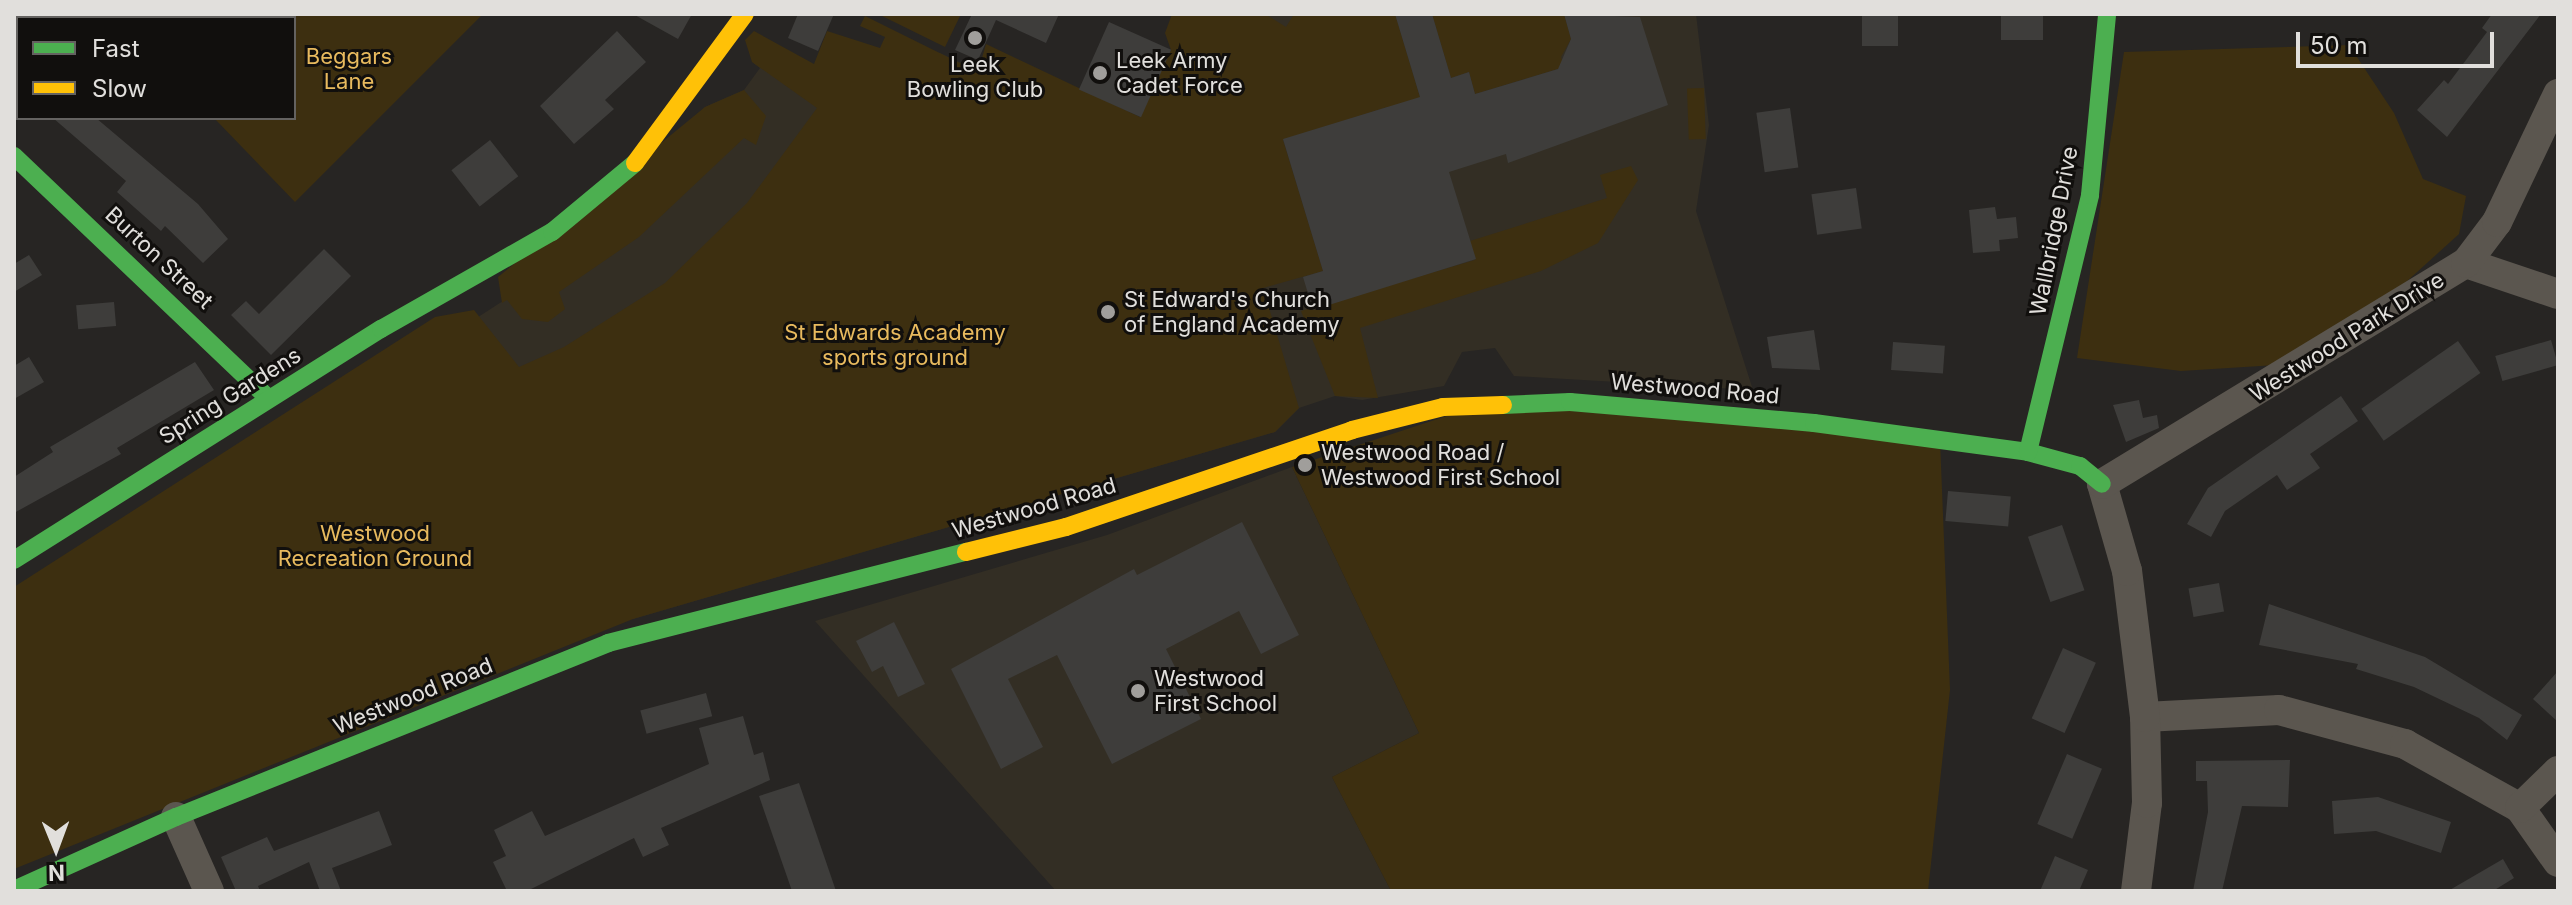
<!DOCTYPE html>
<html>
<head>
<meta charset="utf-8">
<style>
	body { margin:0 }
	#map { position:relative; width:2572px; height:905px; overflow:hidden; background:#272523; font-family:Inter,sans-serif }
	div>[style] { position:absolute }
	.built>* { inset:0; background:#332e24 }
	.green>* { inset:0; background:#3d2f10; transform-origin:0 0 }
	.building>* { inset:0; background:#3e3d3b; transform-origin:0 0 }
	.street>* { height:30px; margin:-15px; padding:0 15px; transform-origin:15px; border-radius:15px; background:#5b564f }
	.fast>* { height:18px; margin:-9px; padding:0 9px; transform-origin:9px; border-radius:9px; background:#4caf50 }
	.slow>* { height:18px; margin:-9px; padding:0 9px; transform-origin:9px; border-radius:9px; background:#ffc107 }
	.dots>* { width:22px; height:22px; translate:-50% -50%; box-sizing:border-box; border:4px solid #110f0d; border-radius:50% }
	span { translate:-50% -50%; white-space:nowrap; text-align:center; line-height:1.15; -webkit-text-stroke:6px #110f0d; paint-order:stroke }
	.park-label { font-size:22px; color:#e8ba5e }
	.poi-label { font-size:22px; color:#e1dfdc }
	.left { translate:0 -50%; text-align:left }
	.street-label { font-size:22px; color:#e1dfdc }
	.frame { position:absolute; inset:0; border:16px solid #e1dfdc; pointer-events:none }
	.legend { position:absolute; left:16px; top:16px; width:280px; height:104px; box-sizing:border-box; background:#110f0d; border:2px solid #646260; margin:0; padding:10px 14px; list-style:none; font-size:24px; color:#e1dfdc }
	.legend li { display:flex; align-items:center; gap:16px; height:40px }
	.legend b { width:40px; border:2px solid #646260 }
	.north { position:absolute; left:16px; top:809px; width:80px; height:80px; -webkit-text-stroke:6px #110f0d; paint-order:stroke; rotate:179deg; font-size:22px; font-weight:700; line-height:32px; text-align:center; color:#e1dfdc }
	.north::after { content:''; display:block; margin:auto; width:28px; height:36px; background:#e1dfdc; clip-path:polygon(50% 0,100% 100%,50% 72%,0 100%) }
	.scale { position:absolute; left:2296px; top:32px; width:198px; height:36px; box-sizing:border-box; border:4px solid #e1dfdc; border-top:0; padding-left:10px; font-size:24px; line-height:28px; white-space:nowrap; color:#e1dfdc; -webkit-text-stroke:6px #110f0d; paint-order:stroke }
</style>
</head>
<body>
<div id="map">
	<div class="built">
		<div style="clip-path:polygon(1262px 14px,1696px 14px,1709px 125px,1696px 211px,1753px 390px,1514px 376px,1495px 348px,1462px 352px,1444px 386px,1362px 400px,1335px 396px,1299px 408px,1275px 432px,633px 619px,472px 321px,506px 299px,705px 107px,744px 90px,760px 68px,752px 62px,877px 101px,940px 53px,1157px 156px)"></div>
		<div style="clip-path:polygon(1292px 467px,1419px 733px,1332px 777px,1391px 891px,1056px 891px,815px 621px,1107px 535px)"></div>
	</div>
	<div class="green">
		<div style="clip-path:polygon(114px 14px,483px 14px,295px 202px,214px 118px,294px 118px,294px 18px)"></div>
		<div style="clip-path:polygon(878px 14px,961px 14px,945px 47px)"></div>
		<div style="clip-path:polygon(1172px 14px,1265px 14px,1286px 27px,1294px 14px,1395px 14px,1424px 111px,1387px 107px,1283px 140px,1323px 271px,1263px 288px,1299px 408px,1275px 432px,633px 619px,14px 869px,14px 587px,435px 317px,474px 310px,519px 367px,564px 347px,665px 283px,747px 203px,817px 108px,752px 62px,745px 40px,754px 31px,814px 64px,827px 31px,880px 48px,885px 37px,860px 26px,865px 16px,978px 72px,986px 44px,1140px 117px,1171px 50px,1165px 33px)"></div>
		<div style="clip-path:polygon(1432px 14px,1564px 14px,1571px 39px,1561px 57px,1564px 67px,1475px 94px,1469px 72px,1451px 78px)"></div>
		<div style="clip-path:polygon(2349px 45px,2394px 113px,2423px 179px,2466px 196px,2459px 234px,2373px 312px,2290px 364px,2181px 371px,2077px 358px,2124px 52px)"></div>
		<div style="left:1704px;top:88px;width:51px;height:17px;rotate:88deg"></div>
		<div style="clip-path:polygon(744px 90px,766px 116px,756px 145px,744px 138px,639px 237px,559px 292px,565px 309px,548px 322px,522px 319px,507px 300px,502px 303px,498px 277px,705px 107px)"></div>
		<div style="clip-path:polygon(1631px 166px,1638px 180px,1598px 243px,1541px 271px,1360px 328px,1378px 398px,1335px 396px,1301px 311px,1475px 260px,1470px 241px,1607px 198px,1600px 175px)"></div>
		<div style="clip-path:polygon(1483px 404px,1940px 440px,1950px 690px,1928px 891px,1391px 891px,1332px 777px,1419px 733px,1292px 467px)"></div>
	</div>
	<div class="building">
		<div style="clip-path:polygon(633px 14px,692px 14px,678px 39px)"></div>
		<div style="clip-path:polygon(798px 14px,834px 14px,818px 51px,788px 38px)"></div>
		<div style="clip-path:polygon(972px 14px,1059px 14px,1046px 43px,996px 20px,978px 60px,955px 50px)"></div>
		<div style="clip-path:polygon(1395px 14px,1432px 14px,1451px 78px,1469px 72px,1475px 94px,1558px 69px,1571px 39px,1564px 14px,1640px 17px,1668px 105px,1508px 163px,1506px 154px,1449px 172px,1476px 259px,1313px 310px,1303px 277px,1323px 271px,1283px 139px,1420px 97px)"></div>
		<div style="left:1862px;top:14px;width:36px;height:32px"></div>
		<div style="left:2001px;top:14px;width:42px;height:26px"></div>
		<div style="clip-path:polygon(2492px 14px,2541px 14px,2447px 137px,2417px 110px,2444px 80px,2448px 84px,2487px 32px,2482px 28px)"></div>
		<div style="left:1109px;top:22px;width:68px;height:74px;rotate:24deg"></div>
		<div style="clip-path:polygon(617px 31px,646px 62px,605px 100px,614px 109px,574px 144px,540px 106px)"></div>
		<div style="left:1790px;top:108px;width:60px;height:34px;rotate:82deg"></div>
		<div style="clip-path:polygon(53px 118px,96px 118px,198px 204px,228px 239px,203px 263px,165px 226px,161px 231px,117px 192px,126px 181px)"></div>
		<div style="left:490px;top:140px;width:46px;height:49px;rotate:52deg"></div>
		<div style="left:1856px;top:188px;width:41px;height:45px;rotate:82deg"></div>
		<div style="clip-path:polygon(1995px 207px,1997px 219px,2016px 217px,2018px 238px,1999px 240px,2000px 251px,1973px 253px,1969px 210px)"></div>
		<div style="clip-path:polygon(324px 249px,351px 276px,271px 355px,231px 315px,246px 301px,259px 314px)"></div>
		<div style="clip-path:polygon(29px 255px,42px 275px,14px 292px,14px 264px)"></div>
		<div style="left:114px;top:302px;width:24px;height:38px;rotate:85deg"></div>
		<div style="clip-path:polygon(1814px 330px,1820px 370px,1772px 368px,1767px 337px)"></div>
		<div style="left:2551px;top:340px;width:26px;height:58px;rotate:74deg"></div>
		<div style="left:2458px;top:341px;width:39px;height:118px;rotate:55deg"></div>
		<div style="left:1893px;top:342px;width:52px;height:28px;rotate:4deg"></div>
		<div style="clip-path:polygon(29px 357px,44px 382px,14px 399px,14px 366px)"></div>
		<div style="clip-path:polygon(195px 362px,214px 390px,117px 448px,121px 454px,14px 513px,14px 477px,53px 452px,50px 447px)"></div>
		<div style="clip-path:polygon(2341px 396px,2358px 421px,2310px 454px,2320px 468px,2287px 490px,2277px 475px,2225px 511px,2211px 537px,2187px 524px,2208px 488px)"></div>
		<div style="clip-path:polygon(2139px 400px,2143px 418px,2157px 415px,2159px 428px,2126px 442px,2113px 405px)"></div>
		<div style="left:1948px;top:491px;width:63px;height:30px;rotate:5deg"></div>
		<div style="clip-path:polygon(1242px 522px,1299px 635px,1261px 654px,1239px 611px,1166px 649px,1201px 719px,1112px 764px,1057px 655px,1008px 679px,1043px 747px,1001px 769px,951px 669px,1134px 569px,1137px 575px)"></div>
		<div style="left:2062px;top:525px;width:69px;height:36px;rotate:71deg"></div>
		<div style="left:2219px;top:583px;width:29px;height:31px;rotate:80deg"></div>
		<div style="clip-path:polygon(2269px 604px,2425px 657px,2522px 715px,2507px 740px,2479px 718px,2414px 687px,2356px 669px,2358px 664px,2259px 645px)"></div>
		<div style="clip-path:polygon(894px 622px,925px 684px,898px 697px,883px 666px,872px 672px,856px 641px)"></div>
		<div style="left:2063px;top:648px;width:36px;height:77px;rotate:24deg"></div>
		<div style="clip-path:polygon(2558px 671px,2558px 722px,2533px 699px)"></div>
		<div style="left:706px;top:693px;width:24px;height:68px;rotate:75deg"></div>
		<div style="clip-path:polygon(743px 716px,754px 755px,763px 752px,770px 780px,661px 828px,669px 845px,643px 857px,634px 838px,527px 891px,507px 891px,493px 862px,506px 856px,494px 830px,532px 811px,545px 836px,709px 764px,699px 728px)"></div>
		<div style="left:2067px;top:754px;width:38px;height:76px;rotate:23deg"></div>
		<div style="clip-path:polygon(2290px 760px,2288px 807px,2242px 806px,2222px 891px,2193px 891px,2208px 812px,2207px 781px,2196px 781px,2196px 761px)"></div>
		<div style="clip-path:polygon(799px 783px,836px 891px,792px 891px,759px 796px)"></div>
		<div style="clip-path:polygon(2378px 797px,2451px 822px,2441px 853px,2376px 831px,2334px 834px,2332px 801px)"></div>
		<div style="clip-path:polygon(379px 811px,392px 845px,332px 868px,341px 891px,320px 891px,309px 862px,258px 886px,260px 891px,236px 891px,221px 857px,267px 837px,274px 851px)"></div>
		<div style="clip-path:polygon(2055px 856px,2088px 870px,2079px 891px,2040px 891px)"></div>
		<div style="clip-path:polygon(2503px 859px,2514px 878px,2493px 891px,2448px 891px)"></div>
	</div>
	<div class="street">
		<div style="left:2466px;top:263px;width:97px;rotate:18.6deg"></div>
		<div style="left:2145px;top:717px;width:134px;rotate:-3deg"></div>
		<div style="left:2279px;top:710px;width:131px;rotate:15.1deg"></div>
		<div style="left:2405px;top:744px;width:132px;rotate:29.1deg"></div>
		<div style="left:2520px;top:808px;width:66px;rotate:54.9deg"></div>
		<div style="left:2520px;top:808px;width:53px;rotate:-44.2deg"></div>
		<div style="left:176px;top:817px;width:81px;rotate:66deg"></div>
		<div style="left:2136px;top:891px;width:89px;rotate:-82.9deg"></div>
		<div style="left:2147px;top:803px;width:86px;rotate:-91.3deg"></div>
		<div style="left:2145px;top:717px;width:147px;rotate:-97deg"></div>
		<div style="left:2127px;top:571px;width:91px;rotate:-106deg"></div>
		<div style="left:2102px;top:484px;width:426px;rotate:-31.3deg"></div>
		<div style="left:2466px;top:263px;width:51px;rotate:-52.9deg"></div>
		<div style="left:2497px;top:222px;width:142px;rotate:-64.5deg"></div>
	</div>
	<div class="fast">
		<div style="left:14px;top:156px;width:352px;rotate:43.6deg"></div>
		<div style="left:1503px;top:405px;width:67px;rotate:-2.6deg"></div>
		<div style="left:1570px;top:402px;width:245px;rotate:4.9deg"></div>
		<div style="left:1814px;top:423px;width:216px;rotate:7.7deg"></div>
		<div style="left:2028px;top:452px;width:54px;rotate:15.1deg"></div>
		<div style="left:2080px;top:466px;width:28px;rotate:39deg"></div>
		<div style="left:2028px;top:452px;width:264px;rotate:-76.4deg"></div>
		<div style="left:2090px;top:195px;width:182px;rotate:-84.6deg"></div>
		<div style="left:14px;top:560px;width:434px;rotate:-32.2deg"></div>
		<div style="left:381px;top:329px;width:197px;rotate:-29.6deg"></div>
		<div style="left:552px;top:232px;width:108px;rotate:-39.7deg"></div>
		<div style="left:14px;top:890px;width:178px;rotate:-24.3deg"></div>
		<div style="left:176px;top:817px;width:466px;rotate:-21.9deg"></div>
		<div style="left:608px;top:643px;width:369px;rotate:-14.3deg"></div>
	</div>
	<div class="slow">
		<div style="left:635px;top:163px;width:185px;rotate:-53.6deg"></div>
		<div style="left:966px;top:552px;width:103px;rotate:-14deg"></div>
		<div style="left:1066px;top:527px;width:302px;rotate:-18.7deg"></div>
		<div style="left:1352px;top:430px;width:94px;rotate:-14.2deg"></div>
		<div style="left:1443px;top:407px;width:60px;rotate:-1.9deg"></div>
	</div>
	<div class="dots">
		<div style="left:975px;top:38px;background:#a09e9b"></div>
		<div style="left:1100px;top:73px;background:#a09e9b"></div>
		<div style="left:1108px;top:312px;background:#a09e9b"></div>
		<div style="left:1305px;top:465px;background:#a09e9b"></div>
		<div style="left:1138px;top:691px;background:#a09e9b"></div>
	</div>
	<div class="park-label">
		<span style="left:349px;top:69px">Beggars<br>Lane</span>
		<span style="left:895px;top:345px">St Edwards Academy<br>sports ground</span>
		<span style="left:375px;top:546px">Westwood<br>Recreation Ground</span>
	</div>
	<div class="poi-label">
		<span class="left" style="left:1116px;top:73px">Leek Army<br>Cadet Force</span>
		<span style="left:975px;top:77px">Leek<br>Bowling Club</span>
		<span class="left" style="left:1124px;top:312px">St Edward's Church<br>of England Academy</span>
		<span class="left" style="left:1321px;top:465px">Westwood Road /<br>Westwood First School</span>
		<span class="left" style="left:1154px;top:691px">Westwood<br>First School</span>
	</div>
	<div class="street-label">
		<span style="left:2054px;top:231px;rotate:-79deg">Wallbridge Drive</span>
		<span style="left:159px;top:258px;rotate:43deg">Burton Street</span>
		<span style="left:2347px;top:337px;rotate:-32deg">Westwood Park Drive</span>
		<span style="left:1695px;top:389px;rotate:5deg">Westwood Road</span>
		<span style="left:230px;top:396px;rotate:-32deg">Spring Gardens</span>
		<span style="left:1034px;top:508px;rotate:-16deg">Westwood Road</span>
		<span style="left:413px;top:696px;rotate:-22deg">Westwood Road</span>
	</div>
	<div class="frame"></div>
	<ul class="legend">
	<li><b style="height:10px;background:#4caf50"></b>Fast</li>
	<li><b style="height:10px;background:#ffc107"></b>Slow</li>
	</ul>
	<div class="north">N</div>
	<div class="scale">50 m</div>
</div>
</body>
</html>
